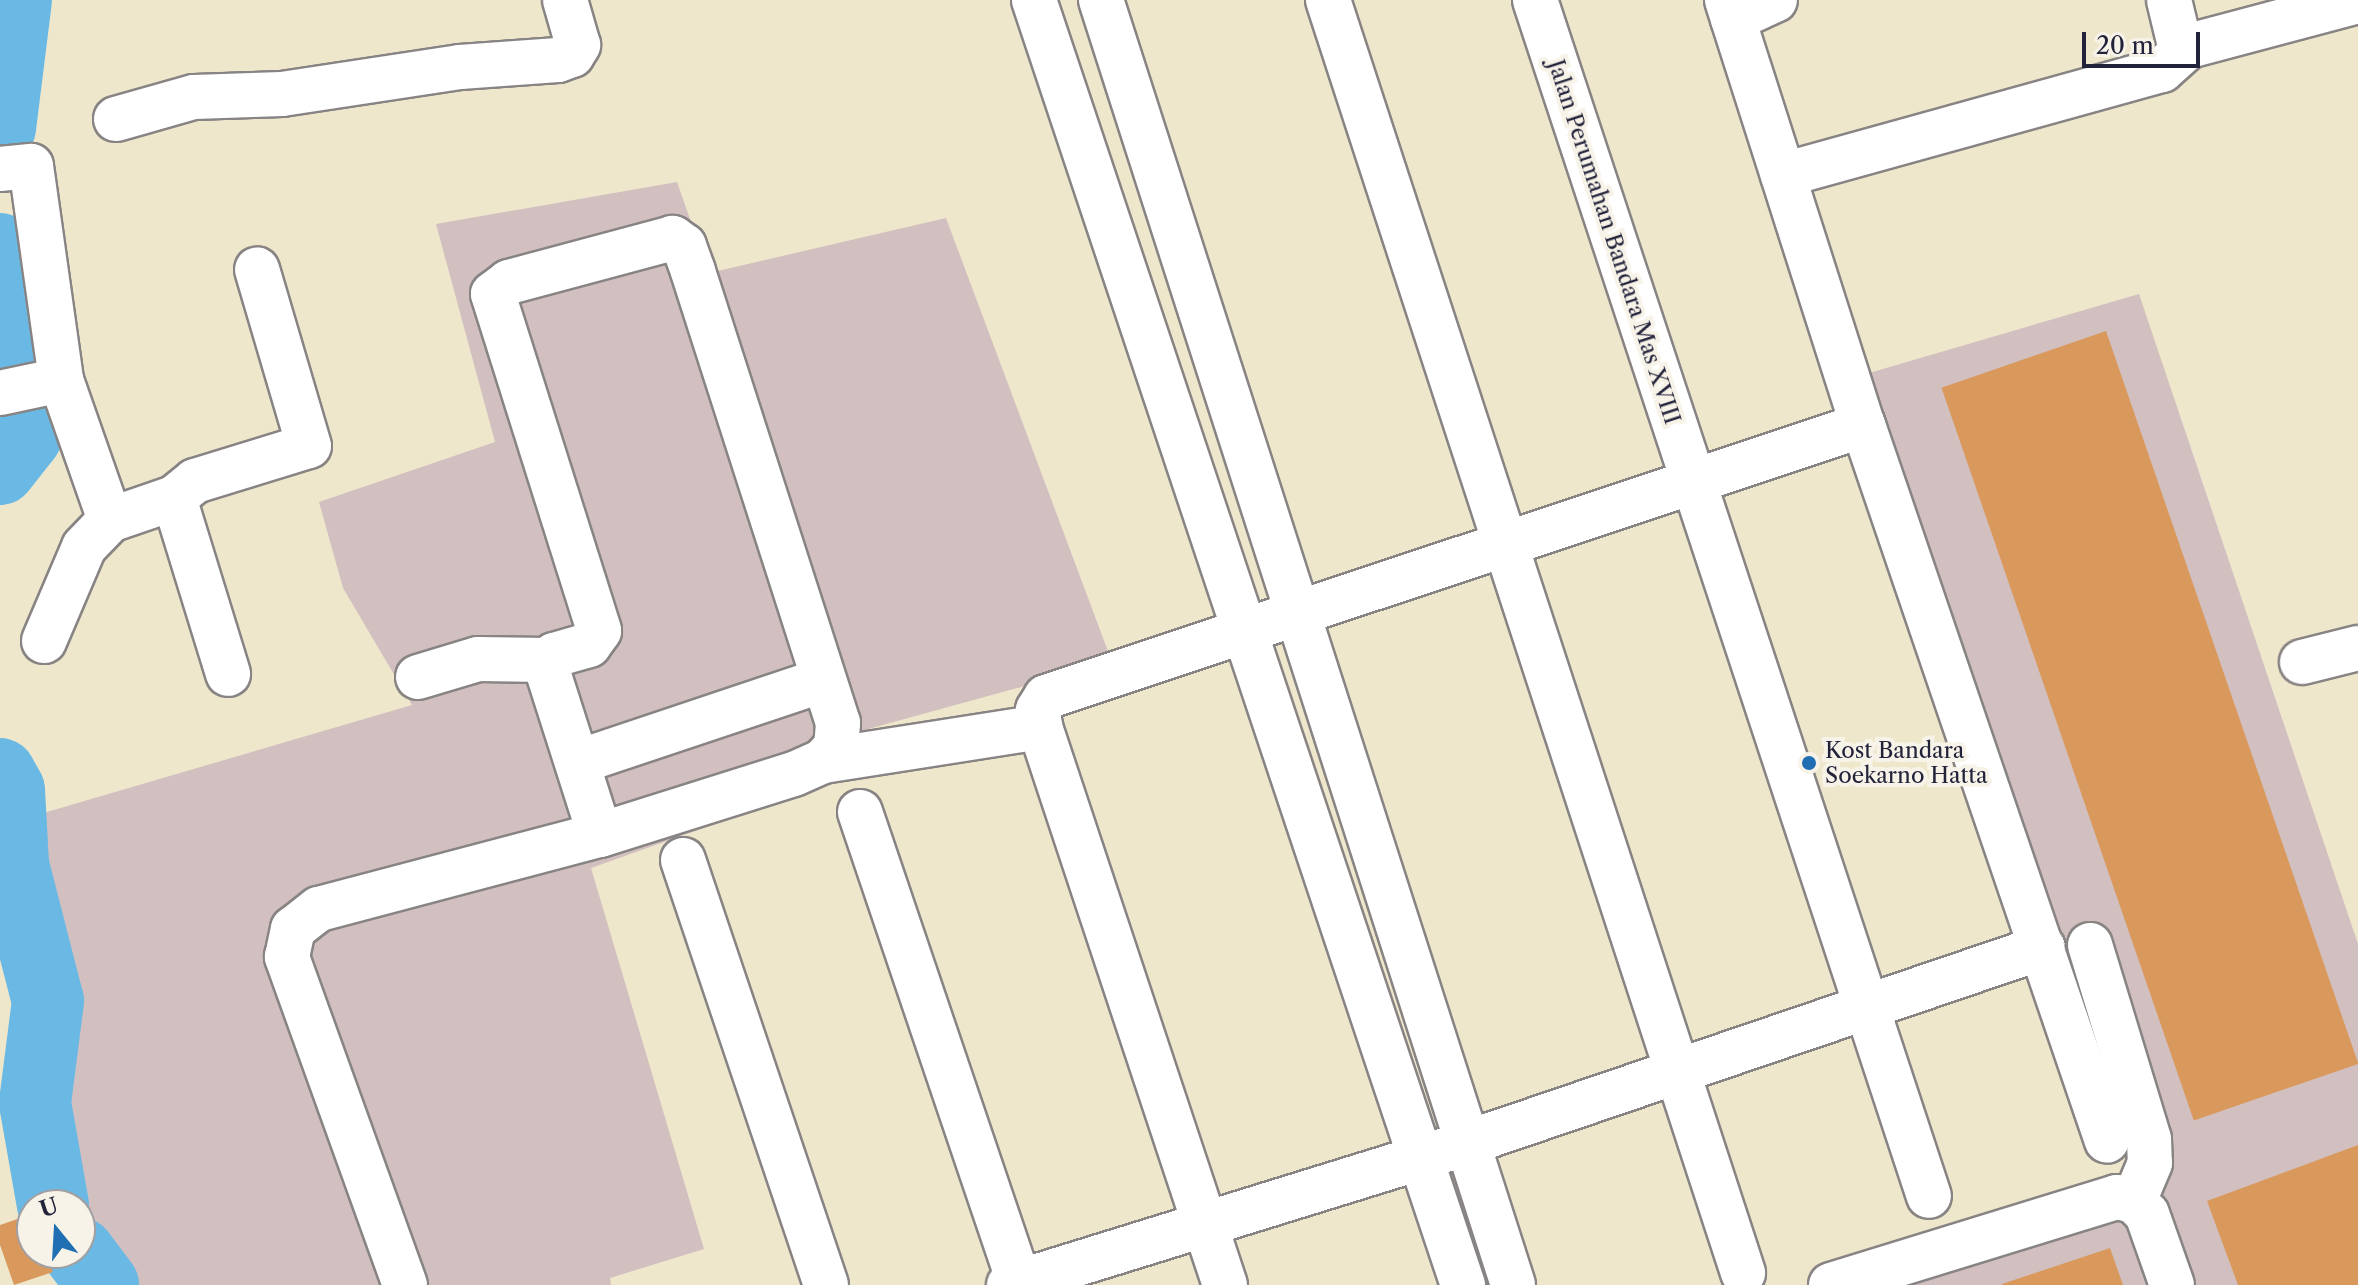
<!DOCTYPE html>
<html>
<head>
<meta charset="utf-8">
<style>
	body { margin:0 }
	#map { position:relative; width:2358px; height:1285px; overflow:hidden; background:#efe7cc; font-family:"Libre Caslon Text",serif }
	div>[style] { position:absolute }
	.industrial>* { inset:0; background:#d2bfc0 }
	.river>* { height:72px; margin:-36px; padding:0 36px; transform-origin:36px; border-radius:36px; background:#6ab9e4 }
	.building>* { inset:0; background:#da995c; transform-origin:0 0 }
	.roads { filter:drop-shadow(2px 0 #888484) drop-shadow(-2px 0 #888484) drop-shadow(0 2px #888484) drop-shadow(0 -2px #888484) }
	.minor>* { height:44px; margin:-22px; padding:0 22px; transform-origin:22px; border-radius:22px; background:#fff }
	.dots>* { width:22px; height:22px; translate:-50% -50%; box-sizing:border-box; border:4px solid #f7f3e8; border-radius:50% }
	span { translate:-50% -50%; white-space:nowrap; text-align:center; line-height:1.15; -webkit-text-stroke:8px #f7f3e8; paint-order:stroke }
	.street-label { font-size:22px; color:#22223b }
	.poi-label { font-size:22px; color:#22223b }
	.left { translate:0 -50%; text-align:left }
	.north { position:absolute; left:16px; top:1189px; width:80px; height:80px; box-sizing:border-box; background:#f7f3e8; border:2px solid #a29fa3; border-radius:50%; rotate:342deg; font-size:22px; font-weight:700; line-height:32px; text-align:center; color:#22223b }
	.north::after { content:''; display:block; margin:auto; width:28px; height:36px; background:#1f6fb2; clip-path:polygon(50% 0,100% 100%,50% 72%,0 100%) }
	.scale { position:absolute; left:2082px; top:32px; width:118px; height:36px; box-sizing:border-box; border:4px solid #22223b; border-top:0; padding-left:10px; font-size:24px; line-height:28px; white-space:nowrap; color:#22223b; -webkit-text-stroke:6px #f7f3e8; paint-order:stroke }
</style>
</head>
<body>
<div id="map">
	<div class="industrial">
		<div style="clip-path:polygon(677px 182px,709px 273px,946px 218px,1112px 662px,850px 734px,858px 773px,591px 868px,704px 1249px,610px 1278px,611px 1285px,109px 1285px,80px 1240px,80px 1205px,61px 1205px,64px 980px,23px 819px,412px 705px,343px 588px,319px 502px,495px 442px,436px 224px)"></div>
		<div style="clip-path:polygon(2139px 294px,2358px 944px,2358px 1285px,1878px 1285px,2136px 1189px,1852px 378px)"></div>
	</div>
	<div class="river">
		<div style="left:0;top:128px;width:129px;rotate:-82.9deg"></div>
		<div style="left:0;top:249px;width:157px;rotate:80.5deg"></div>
		<div style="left:26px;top:404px;width:32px;rotate:90deg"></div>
		<div style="left:26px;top:436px;width:42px;rotate:128.2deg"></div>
		<div style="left:0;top:774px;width:18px;rotate:61deg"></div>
		<div style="left:9px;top:790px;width:75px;rotate:86.9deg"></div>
		<div style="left:13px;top:865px;width:140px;rotate:75.6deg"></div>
		<div style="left:48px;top:1001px;width:103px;rotate:97.3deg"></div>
		<div style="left:35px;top:1103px;width:104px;rotate:80deg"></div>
		<div style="left:79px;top:1253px;width:40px;rotate:53deg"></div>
	</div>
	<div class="building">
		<div style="left:2106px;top:331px;width:775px;height:174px;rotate:71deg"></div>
		<div style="clip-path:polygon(2358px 1145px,2358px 1285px,2238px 1285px,2207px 1201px)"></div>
		<div style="clip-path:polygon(32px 1214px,32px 1253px,46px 1253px,53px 1272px,14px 1285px,0 1245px,0 1225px)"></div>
		<div style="clip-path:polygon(2110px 1248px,2123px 1285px,2002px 1285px,2002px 1284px)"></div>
	</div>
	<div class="roads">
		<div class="minor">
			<div style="left:1034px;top:0;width:1355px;rotate:71.54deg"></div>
			<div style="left:1101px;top:0;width:1349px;rotate:72.22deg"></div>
			<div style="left:1328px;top:0;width:1339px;rotate:71.94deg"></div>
			<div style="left:1535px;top:0;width:1259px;rotate:71.77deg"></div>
			<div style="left:1727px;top:0;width:446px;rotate:72.3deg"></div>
			<div style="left:1863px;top:425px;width:756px;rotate:71.18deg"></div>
			<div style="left:2169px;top:0;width:51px;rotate:76.5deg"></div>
			<div style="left:1733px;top:19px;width:46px;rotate:-24.3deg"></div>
			<div style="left:116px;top:119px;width:81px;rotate:-15.8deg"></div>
			<div style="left:194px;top:97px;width:88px;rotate:-2deg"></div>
			<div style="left:282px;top:94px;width:180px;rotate:-8.6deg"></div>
			<div style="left:460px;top:67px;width:98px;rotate:-4.1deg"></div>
			<div style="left:558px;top:60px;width:15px;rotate:-20deg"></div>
			<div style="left:572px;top:55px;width:12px;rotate:-59deg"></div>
			<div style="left:578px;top:45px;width:47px;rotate:-106.1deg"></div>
			<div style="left:0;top:169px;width:31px;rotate:-6deg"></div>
			<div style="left:31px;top:166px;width:216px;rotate:82deg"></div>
			<div style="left:61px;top:380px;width:62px;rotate:168deg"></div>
			<div style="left:1783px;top:175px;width:393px;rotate:-15.5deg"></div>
			<div style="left:2162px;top:70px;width:36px;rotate:-42deg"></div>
			<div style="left:2189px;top:46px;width:175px;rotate:-14.9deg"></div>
			<div style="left:61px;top:380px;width:148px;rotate:70.7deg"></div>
			<div style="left:174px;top:498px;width:184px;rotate:72.9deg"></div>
			<div style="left:44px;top:641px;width:102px;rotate:-66.9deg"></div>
			<div style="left:84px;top:547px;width:37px;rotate:-46deg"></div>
			<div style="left:110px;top:520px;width:68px;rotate:-19deg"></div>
			<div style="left:174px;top:498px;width:27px;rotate:-39deg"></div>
			<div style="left:195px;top:481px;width:119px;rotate:-17.1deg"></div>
			<div style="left:309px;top:446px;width:184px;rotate:-106.4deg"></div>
			<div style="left:2302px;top:662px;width:58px;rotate:-14deg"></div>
			<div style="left:418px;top:677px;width:63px;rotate:-16.7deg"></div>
			<div style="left:478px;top:659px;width:69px;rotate:0.8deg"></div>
			<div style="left:823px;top:761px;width:220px;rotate:-8.9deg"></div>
			<div style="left:578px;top:762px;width:258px;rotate:-18.5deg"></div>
			<div style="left:860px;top:812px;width:496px;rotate:71.3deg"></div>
			<div style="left:683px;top:860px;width:448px;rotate:71.4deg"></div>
			<div style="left:2090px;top:945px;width:203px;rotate:73.1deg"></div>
			<div style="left:2149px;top:1139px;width:24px;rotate:88deg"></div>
			<div style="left:2150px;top:1163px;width:41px;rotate:112.8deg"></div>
			<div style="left:405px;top:1285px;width:349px;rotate:-109.8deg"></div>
			<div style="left:287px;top:957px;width:29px;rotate:-78deg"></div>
			<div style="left:293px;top:929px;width:33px;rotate:-38deg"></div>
			<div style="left:319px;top:909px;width:291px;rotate:-14.8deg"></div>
			<div style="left:600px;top:835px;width:203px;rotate:-17.5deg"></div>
			<div style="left:794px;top:774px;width:32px;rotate:-24deg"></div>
			<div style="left:823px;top:761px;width:19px;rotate:-47deg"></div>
			<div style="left:836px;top:747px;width:24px;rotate:-85deg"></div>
			<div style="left:838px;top:723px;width:475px;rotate:-107.8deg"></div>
			<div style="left:693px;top:271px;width:27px;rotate:-110deg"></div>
			<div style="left:684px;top:246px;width:14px;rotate:-144deg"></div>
			<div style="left:673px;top:238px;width:170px;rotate:165deg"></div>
			<div style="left:509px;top:282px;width:20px;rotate:143deg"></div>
			<div style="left:493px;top:294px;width:353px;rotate:72.5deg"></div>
			<div style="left:599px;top:631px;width:17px;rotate:126deg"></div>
			<div style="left:589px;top:645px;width:36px;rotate:164deg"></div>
			<div style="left:554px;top:655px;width:16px;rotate:117deg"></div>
			<div style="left:547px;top:669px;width:174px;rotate:72.3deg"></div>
			<div style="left:1009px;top:1285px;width:480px;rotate:-17.2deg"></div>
			<div style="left:1467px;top:1143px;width:608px;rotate:-18.79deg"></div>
			<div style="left:1225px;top:1285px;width:588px;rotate:-108.34deg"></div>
			<div style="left:1040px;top:727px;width:17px;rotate:-97deg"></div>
			<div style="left:1038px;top:710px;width:15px;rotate:-58deg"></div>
			<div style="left:1046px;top:697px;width:861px;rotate:-18.41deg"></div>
			<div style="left:1831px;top:1285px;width:299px;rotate:-17.1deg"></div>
			<div style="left:2117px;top:1197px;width:17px;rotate:13deg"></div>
			<div style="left:2134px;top:1201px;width:18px;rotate:45deg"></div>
			<div style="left:2147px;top:1214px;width:75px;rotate:70.6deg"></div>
		</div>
	</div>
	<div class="dots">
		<div style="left:1809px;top:763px;background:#1f6fb2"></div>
	</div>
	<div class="street-label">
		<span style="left:1614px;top:242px;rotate:72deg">Jalan Perumahan Bandara Mas XVIII</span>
	</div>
	<div class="poi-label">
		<span class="left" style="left:1825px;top:763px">Kost Bandara<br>Soekarno Hatta</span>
	</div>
	<div class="north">U</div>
	<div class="scale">20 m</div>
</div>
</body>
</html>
